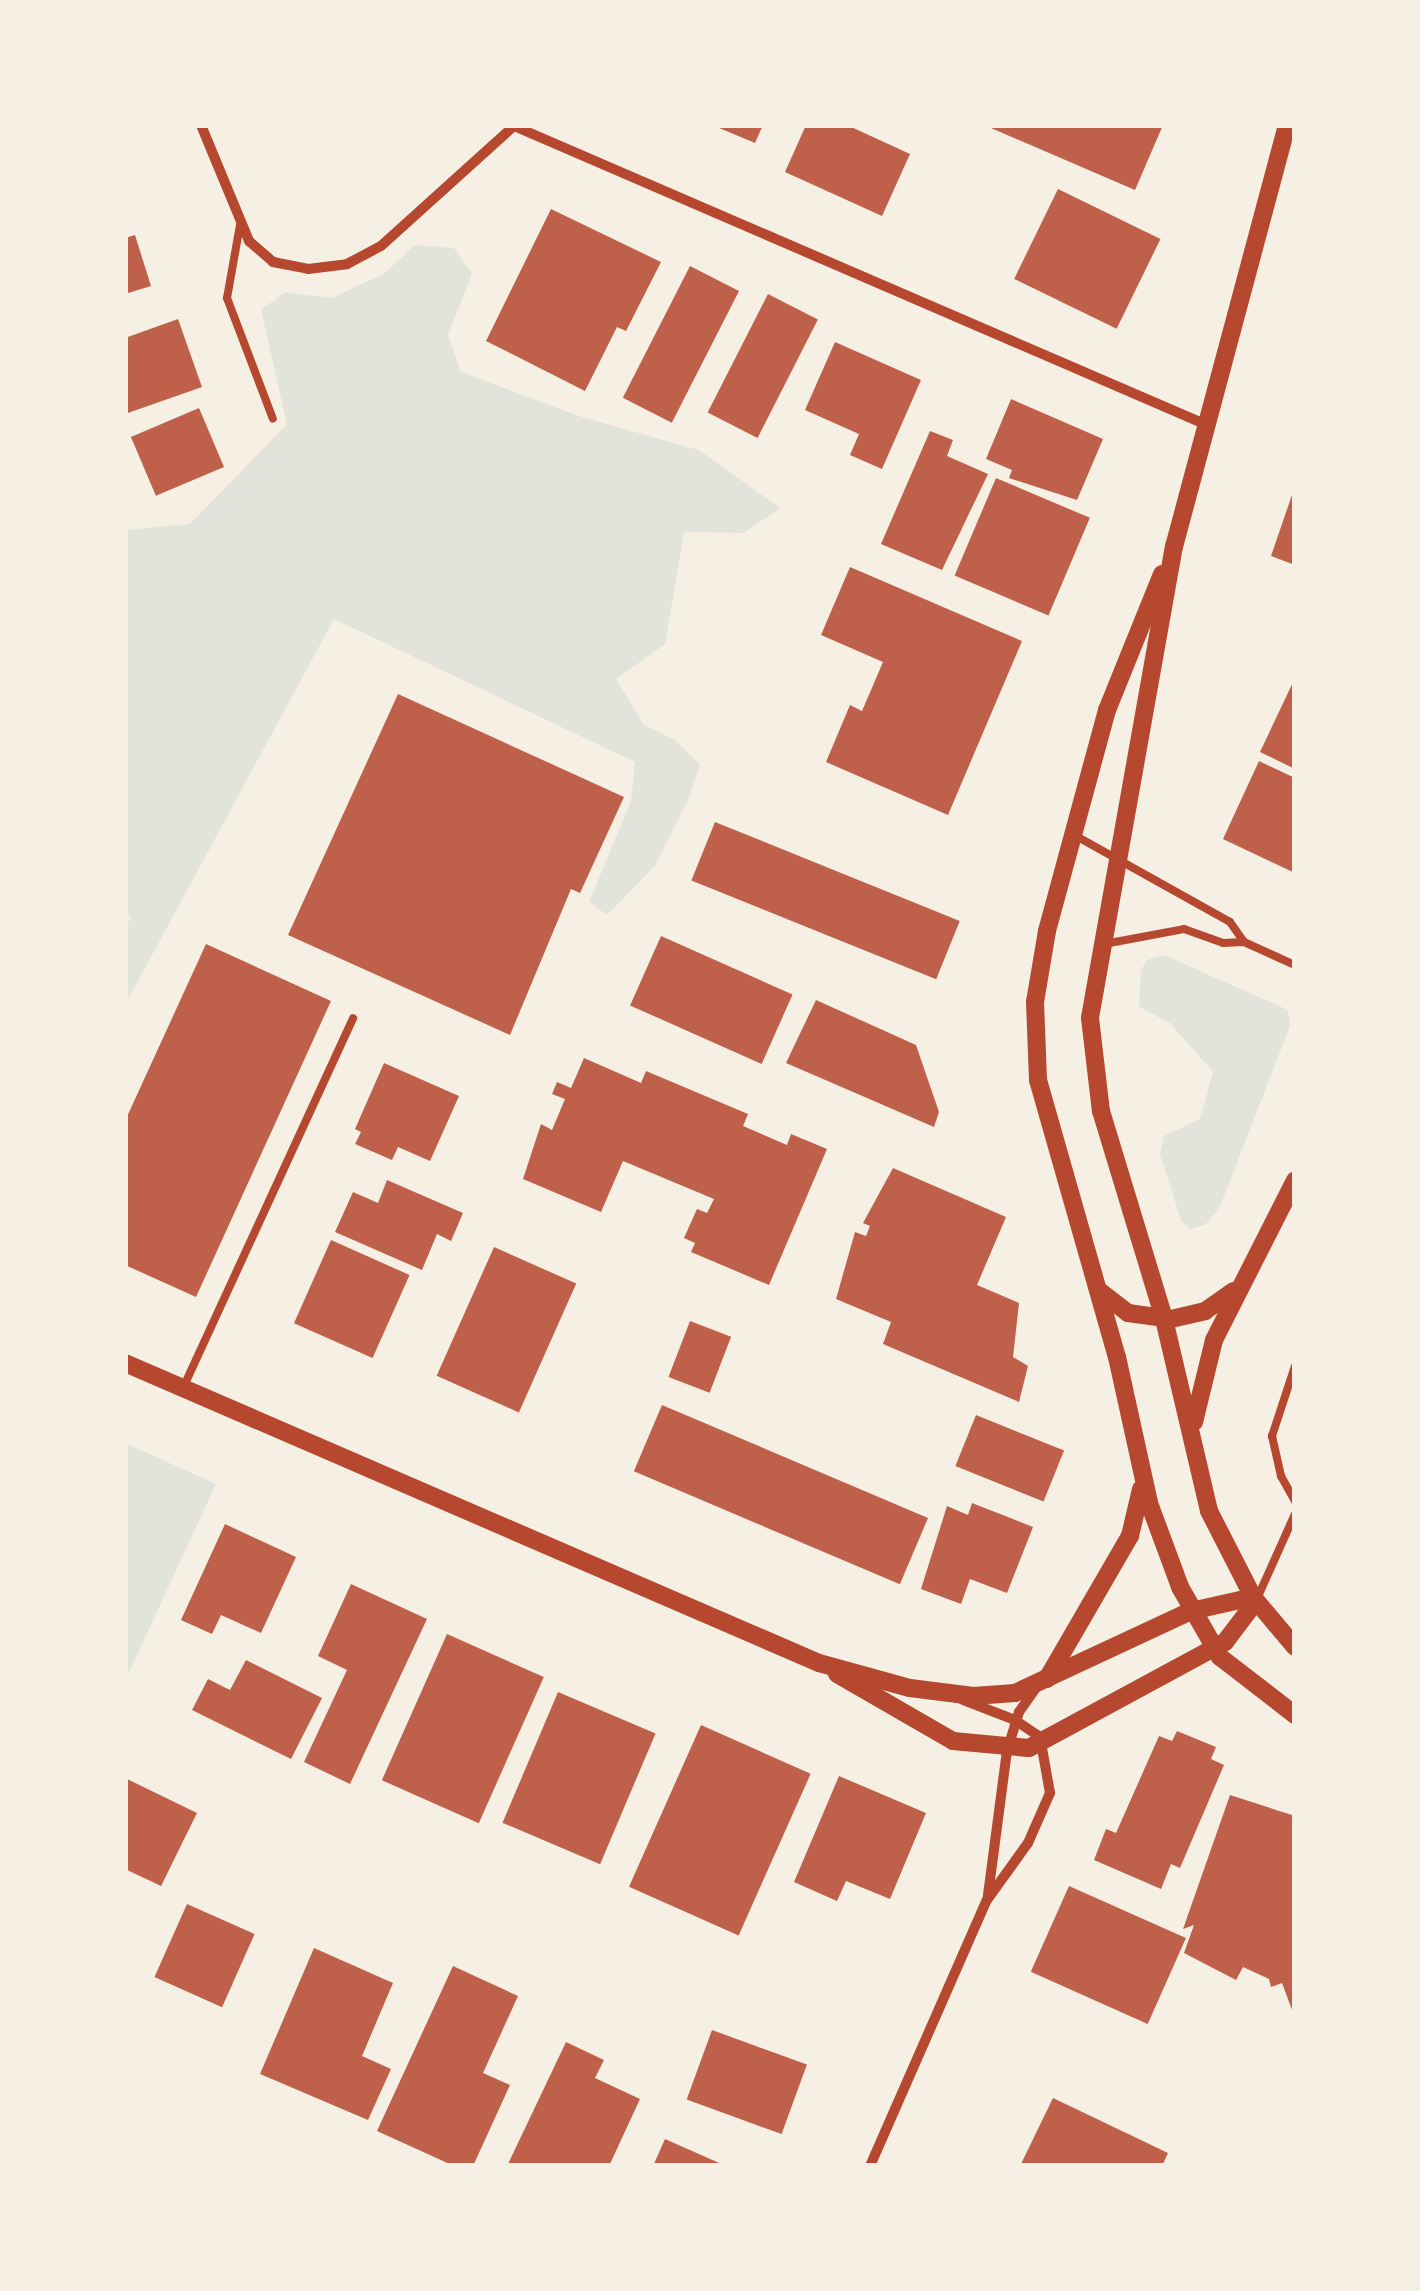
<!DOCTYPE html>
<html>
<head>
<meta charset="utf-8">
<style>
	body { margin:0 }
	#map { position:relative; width:1420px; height:2291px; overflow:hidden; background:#f6efe4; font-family:Cabin,sans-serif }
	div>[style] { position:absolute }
	.green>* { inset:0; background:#e2e4dc }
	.building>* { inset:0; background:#bf614a; transform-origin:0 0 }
	.service>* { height:8px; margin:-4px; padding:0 4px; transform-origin:4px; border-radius:4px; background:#b5482f }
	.minor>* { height:10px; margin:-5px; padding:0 5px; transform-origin:5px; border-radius:5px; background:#b5482f }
	.tertiary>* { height:18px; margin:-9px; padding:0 9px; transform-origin:9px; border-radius:9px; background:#b5482f }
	span { translate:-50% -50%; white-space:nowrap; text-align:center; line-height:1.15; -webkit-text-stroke:9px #f6efe4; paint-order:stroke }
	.frame { position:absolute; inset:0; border:128px solid #f6efe4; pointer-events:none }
</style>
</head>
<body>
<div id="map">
	<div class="green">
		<div style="clip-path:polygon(415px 245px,454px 248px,472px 274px,448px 335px,461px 372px,579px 416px,699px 450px,780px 508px,744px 533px,684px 532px,665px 644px,616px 679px,644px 725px,675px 740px,700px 765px,688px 800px,655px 866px,607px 915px,589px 902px,631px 801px,635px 762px,334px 619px,125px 1005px,125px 925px,131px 919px,125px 907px,125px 530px,190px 524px,287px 424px,261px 310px,285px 292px,332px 298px,385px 273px)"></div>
		<div style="clip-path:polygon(1164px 955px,1288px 1010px,1290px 1026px,1219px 1209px,1205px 1225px,1190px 1229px,1181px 1220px,1160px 1154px,1164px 1136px,1200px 1119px,1213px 1072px,1170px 1023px,1139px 1007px,1141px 970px,1147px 960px)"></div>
		<div style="clip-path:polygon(125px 1443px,216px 1484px,125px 1681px)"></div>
	</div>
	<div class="building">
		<div style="clip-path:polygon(712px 125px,763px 125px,755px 143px)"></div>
		<div style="clip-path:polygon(806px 125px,847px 125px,910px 154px,882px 216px,785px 172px)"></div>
		<div style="clip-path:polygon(984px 125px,1163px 125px,1135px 190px)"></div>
		<div style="left:1058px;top:189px;width:114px;height:100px;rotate:26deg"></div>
		<div style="clip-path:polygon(551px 209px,661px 262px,626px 331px,617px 327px,585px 391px,486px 341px)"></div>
		<div style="clip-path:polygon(135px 235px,151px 286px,125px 294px,125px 238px)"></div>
		<div style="left:690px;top:266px;width:55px;height:148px;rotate:27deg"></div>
		<div style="left:768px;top:294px;width:56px;height:133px;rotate:27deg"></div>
		<div style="clip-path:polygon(178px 319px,202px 387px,125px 414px,125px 338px)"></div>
		<div style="clip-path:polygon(835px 342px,921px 380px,882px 469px,850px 455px,859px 434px,805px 410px)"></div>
		<div style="clip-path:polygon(1011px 399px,1103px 439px,1077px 500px,1009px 478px,1012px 470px,986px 459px)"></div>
		<div style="left:199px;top:408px;width:64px;height:74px;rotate:67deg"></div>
		<div style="clip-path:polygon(930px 431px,953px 440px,947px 456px,988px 474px,942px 570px,881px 544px)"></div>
		<div style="left:996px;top:478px;width:102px;height:106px;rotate:23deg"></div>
		<div style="clip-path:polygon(1294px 489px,1295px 490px,1295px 565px,1271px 556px)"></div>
		<div style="clip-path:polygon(850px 567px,1022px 641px,948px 815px,826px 762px,850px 705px,862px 711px,883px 662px,821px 635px)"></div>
		<div style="clip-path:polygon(1295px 678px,1295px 769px,1260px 752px)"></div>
		<div style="clip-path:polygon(398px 694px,624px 797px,580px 893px,571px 889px,510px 1035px,288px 935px)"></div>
		<div style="clip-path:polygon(1259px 761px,1295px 778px,1295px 873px,1223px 839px)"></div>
		<div style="left:715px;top:822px;width:264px;height:63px;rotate:22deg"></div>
		<div style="left:661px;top:936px;width:144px;height:76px;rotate:24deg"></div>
		<div style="clip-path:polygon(206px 944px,331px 1001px,196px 1297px,125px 1265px,125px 1121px)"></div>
		<div style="clip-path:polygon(816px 1000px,916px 1045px,939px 1112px,934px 1127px,786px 1063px)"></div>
		<div style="clip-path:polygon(584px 1058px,641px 1083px,646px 1071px,748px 1114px,743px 1126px,787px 1145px,791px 1134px,827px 1149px,769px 1285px,691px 1252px,695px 1243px,684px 1238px,697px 1209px,707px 1213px,714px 1199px,623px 1161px,601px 1212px,523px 1179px,541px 1124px,552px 1130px,565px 1099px,552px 1094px,557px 1082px,571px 1088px)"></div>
		<div style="clip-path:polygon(384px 1063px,459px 1096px,430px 1161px,398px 1147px,392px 1160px,355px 1144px,361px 1132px,355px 1129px)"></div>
		<div style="clip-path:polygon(893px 1168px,1006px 1217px,977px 1285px,1019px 1303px,1013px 1357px,1028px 1366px,1019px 1402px,883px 1344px,891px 1322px,836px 1299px,855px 1232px,866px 1236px,870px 1226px,863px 1223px)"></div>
		<div style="clip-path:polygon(387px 1180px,463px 1213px,451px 1241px,437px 1234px,422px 1270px,335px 1232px,353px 1192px,378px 1203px)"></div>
		<div style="left:331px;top:1240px;width:86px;height:91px;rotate:24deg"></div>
		<div style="left:494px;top:1247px;width:90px;height:141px;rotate:24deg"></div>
		<div style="left:690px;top:1321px;width:44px;height:60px;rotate:21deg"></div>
		<div style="left:662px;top:1405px;width:289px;height:72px;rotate:23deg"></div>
		<div style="left:976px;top:1415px;width:95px;height:55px;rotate:22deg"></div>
		<div style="clip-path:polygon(972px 1503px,1033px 1527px,1007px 1593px,970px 1579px,961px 1604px,921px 1589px,947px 1506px,968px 1515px)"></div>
		<div style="clip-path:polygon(225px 1524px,296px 1557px,261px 1633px,221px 1615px,212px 1634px,181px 1620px)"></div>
		<div style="clip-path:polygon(351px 1584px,427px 1619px,350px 1784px,304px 1762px,347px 1670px,318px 1656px)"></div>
		<div style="left:447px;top:1634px;width:106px;height:160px;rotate:24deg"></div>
		<div style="clip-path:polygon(246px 1660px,322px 1698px,291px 1759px,192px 1710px,208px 1679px,230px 1690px)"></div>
		<div style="left:558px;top:1692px;width:106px;height:142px;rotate:23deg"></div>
		<div style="left:701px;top:1725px;width:120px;height:177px;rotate:24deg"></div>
		<div style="clip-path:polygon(1177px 1731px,1216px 1747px,1211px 1759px,1224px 1765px,1180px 1868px,1171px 1864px,1161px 1889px,1094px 1860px,1106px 1829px,1116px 1833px,1159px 1736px,1172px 1741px)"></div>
		<div style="clip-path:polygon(839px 1776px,926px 1813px,890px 1899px,846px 1881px,837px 1901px,794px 1882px)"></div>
		<div style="clip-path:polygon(125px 1778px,197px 1813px,161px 1886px,125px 1869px)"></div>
		<div style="clip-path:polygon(1230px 1795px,1295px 1816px,1295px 2018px,1282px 1983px,1271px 1987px,1269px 1979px,1243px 1967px,1236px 1980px,1184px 1953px,1194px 1925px,1183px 1929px)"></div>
		<div style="left:1069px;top:1886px;width:128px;height:94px;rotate:24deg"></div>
		<div style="left:187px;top:1904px;width:74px;height:80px;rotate:24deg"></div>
		<div style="clip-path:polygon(314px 1948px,393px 1983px,362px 2056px,391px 2069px,368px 2120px,260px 2074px)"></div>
		<div style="clip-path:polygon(453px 1966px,518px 1996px,483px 2073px,510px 2085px,473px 2166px,454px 2166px,377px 2131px)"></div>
		<div style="left:712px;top:2030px;width:101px;height:74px;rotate:20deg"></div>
		<div style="clip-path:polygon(566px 2042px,604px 2060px,595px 2078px,640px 2099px,609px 2166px,507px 2166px)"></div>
		<div style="clip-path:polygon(1053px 2098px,1168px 2153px,1162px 2166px,1020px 2166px)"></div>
		<div style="clip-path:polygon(665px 2139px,726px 2166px,653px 2166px)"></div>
	</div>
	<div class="service">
		<div style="left:240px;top:225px;width:74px;rotate:100.1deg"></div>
		<div style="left:227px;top:298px;width:129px;rotate:69.2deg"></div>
		<div style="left:1076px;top:836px;width:176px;rotate:29.2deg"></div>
		<div style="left:1230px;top:922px;width:24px;rotate:55deg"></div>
		<div style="left:1104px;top:944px;width:81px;rotate:-10.6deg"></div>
		<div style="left:1184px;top:929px;width:41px;rotate:19.7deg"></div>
		<div style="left:1223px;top:943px;width:21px;rotate:-3deg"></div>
		<div style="left:1244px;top:942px;width:56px;rotate:24.3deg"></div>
		<div style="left:1295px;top:1366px;width:74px;rotate:108.2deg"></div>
		<div style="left:1272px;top:1436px;width:41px;rotate:77.3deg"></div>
		<div style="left:1281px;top:1476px;width:29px;rotate:61deg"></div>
		<div style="left:183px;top:1388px;width:407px;rotate:-65.3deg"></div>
		<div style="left:1256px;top:1601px;width:95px;rotate:-65.9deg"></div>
	</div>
	<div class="minor">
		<div style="left:201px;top:125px;width:126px;rotate:67.5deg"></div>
		<div style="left:249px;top:241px;width:32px;rotate:41deg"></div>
		<div style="left:273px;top:262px;width:36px;rotate:11deg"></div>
		<div style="left:308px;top:269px;width:39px;rotate:-7deg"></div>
		<div style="left:347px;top:264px;width:38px;rotate:-28deg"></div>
		<div style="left:381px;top:246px;width:181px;rotate:-42.1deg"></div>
		<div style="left:514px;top:126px;width:755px;rotate:23.34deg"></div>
		<div style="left:988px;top:1895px;width:145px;rotate:-82.5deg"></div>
		<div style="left:1007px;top:1751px;width:41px;rotate:-72.9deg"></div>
		<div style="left:1019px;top:1712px;width:32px;rotate:-55deg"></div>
		<div style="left:870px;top:2166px;width:291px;rotate:-66.3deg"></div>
		<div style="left:987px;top:1900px;width:70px;rotate:-54.3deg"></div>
		<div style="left:1028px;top:1843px;width:55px;rotate:-66.3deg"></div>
		<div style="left:1050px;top:1793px;width:57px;rotate:-100.1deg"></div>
		<div style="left:1040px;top:1737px;width:30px;rotate:-146deg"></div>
		<div style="left:1015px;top:1720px;width:56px;rotate:-159deg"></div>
	</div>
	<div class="tertiary">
		<div style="left:1287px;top:125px;width:436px;rotate:105deg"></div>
		<div style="left:1174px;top:546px;width:479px;rotate:100.1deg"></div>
		<div style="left:1090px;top:1018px;width:94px;rotate:83.3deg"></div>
		<div style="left:1101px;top:1111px;width:217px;rotate:73.1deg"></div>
		<div style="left:1164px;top:1319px;width:197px;rotate:76.8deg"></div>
		<div style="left:1209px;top:1511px;width:97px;rotate:62.9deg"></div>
		<div style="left:1253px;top:1597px;width:65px;rotate:50deg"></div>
		<div style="left:1162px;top:574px;width:147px;rotate:112deg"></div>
		<div style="left:1107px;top:710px;width:229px;rotate:105.2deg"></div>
		<div style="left:1047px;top:931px;width:72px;rotate:99.6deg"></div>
		<div style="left:1035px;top:1002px;width:78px;rotate:87.8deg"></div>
		<div style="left:1038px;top:1080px;width:288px;rotate:74.1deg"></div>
		<div style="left:1117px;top:1357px;width:149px;rotate:77.6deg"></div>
		<div style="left:1149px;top:1503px;width:90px;rotate:69.7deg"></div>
		<div style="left:1180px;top:1587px;width:81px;rotate:60.3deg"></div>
		<div style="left:1220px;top:1657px;width:95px;rotate:37.7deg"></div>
		<div style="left:1101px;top:1292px;width:34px;rotate:38deg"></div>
		<div style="left:1128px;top:1313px;width:43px;rotate:7.9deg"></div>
		<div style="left:1171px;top:1319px;width:35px;rotate:-13deg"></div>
		<div style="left:1205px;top:1311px;width:35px;rotate:-35deg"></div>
		<div style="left:125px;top:1363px;width:756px;rotate:23.38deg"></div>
		<div style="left:819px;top:1663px;width:94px;rotate:15.4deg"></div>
		<div style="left:910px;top:1688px;width:64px;rotate:7.2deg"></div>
		<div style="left:973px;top:1696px;width:42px;rotate:-4.1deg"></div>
		<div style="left:1015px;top:1693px;width:194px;rotate:-25deg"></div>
		<div style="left:1191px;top:1611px;width:64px;rotate:-12.7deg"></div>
		<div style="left:1194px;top:1422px;width:84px;rotate:-76.3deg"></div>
		<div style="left:1214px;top:1340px;width:179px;rotate:-63.1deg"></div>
		<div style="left:837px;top:1674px;width:134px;rotate:30deg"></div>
		<div style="left:953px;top:1741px;width:76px;rotate:5.3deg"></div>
		<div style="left:1029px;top:1748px;width:223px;rotate:-28.4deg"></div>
		<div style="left:1225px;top:1642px;width:51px;rotate:-52.9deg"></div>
		<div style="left:1047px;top:1679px;width:165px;rotate:-59.9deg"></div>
		<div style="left:1130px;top:1536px;width:48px;rotate:-76.8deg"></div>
	</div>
	<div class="frame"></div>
</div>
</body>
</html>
